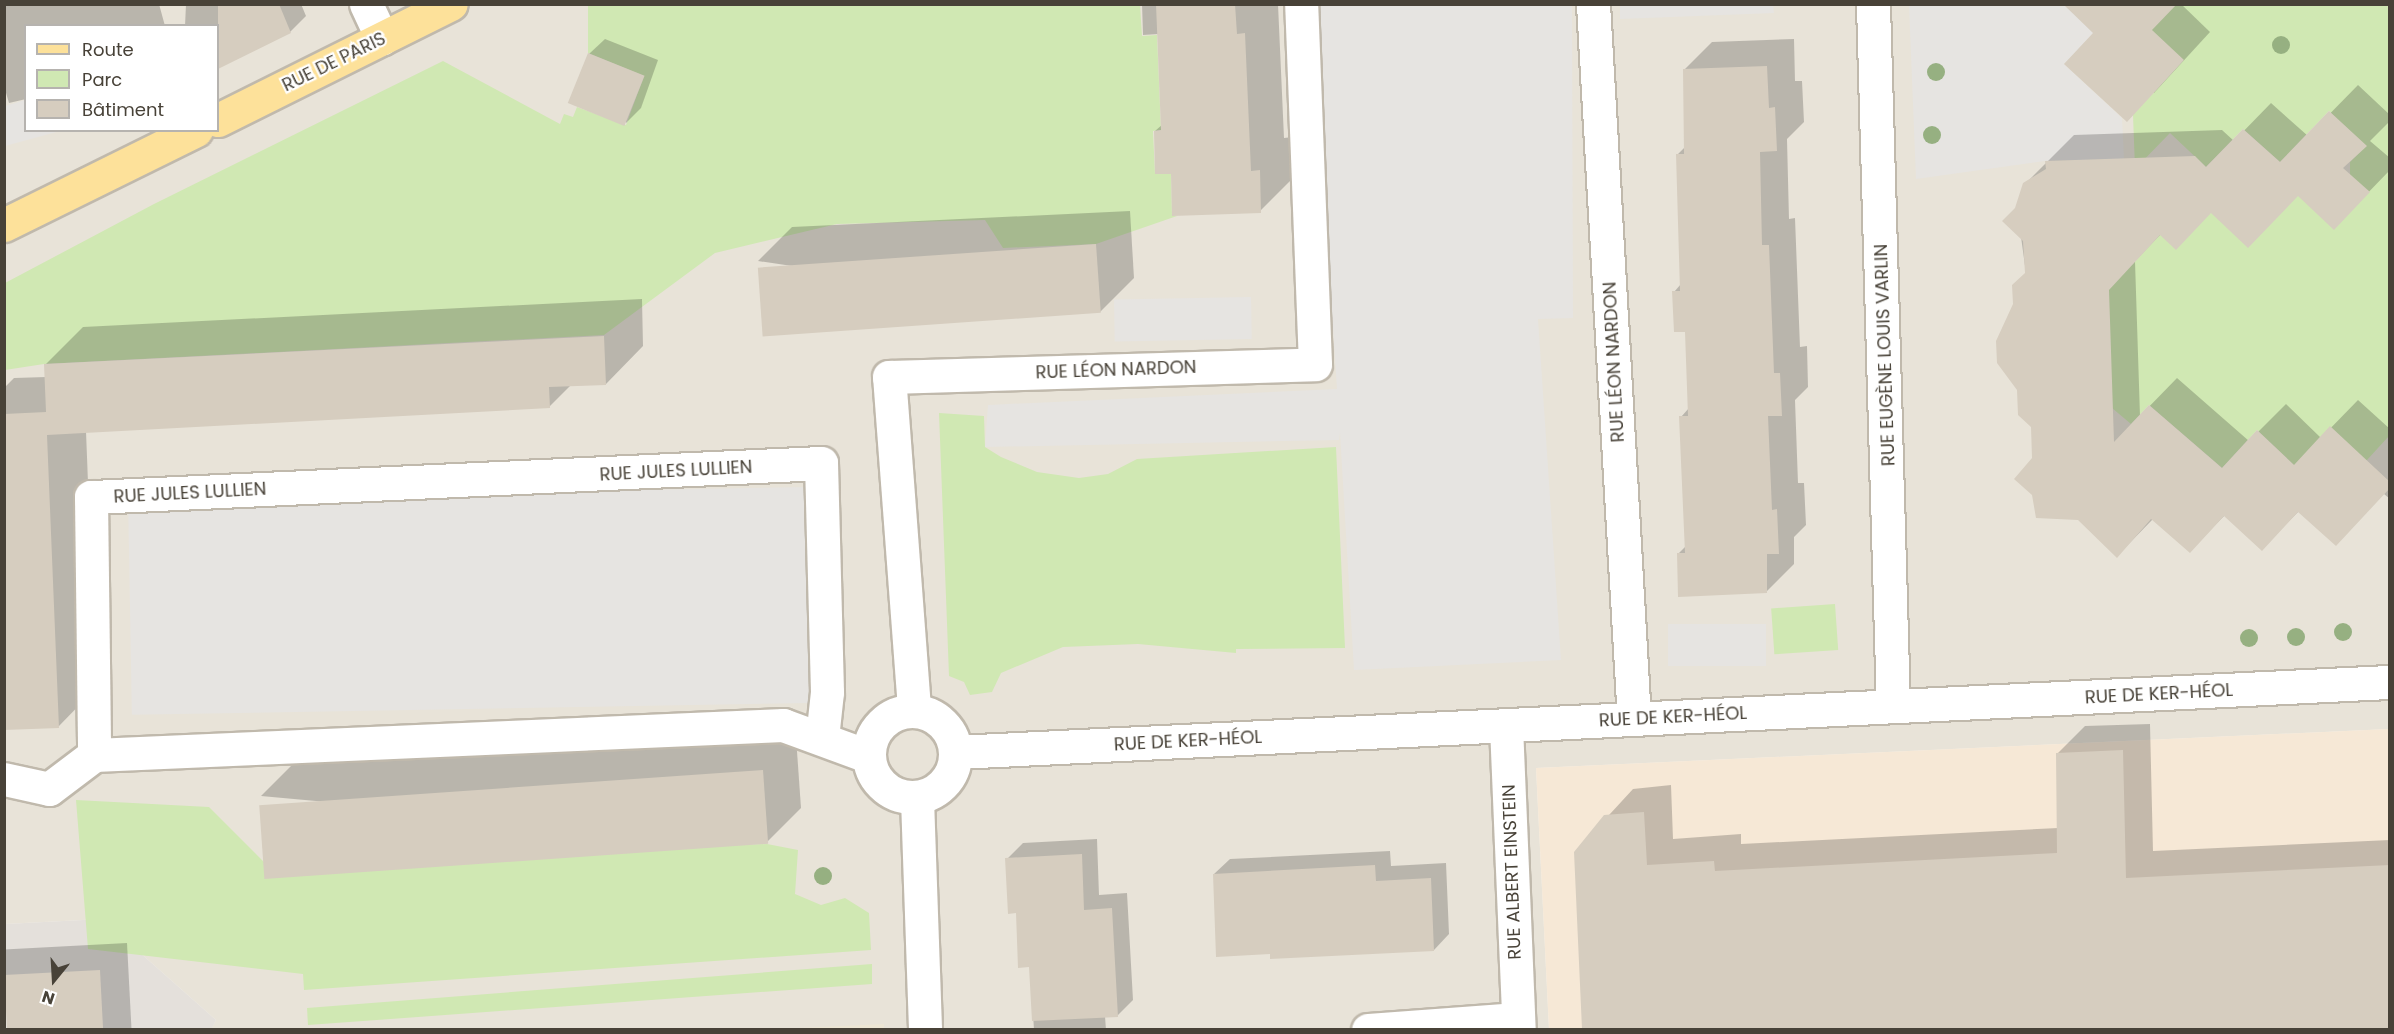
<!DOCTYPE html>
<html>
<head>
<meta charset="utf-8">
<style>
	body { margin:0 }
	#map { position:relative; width:2394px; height:1034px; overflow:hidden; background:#f5f1ea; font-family:Poppins,sans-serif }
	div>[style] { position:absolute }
	.residential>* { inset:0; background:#e8e3d8 }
	.commercial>* { inset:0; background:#f6e8d6 }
	.industrial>* { inset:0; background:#e4e0db }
	.education>* { inset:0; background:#ede6d4 }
	.green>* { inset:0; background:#d0e8b3; transform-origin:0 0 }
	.parking>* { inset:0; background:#e6e4e1; transform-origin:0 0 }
	.shadow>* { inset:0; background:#0003; transform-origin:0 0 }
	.building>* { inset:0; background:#d6cdbf; transform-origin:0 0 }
	.roads { filter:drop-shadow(2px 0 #c0b9ac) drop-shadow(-2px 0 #c0b9ac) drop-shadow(0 2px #c0b9ac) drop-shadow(0 -2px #c0b9ac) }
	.minor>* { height:33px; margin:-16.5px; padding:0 16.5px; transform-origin:16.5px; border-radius:16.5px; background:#fff }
	.minor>.ring { margin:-16.5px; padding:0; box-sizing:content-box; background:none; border:33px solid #fff; border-radius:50% }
	.major>* { height:33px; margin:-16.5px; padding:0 16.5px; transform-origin:16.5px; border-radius:16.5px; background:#fde19a }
	.trees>* { width:18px; height:18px; margin:-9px; border-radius:50%; background:#96b081 }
	span { translate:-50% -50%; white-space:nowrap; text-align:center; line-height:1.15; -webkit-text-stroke:4.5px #fff; paint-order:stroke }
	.street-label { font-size:18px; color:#484238 }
	.frame { position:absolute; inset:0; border:6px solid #484238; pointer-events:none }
	.legend { position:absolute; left:24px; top:24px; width:195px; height:108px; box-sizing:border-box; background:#fff; border:2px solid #b6b3af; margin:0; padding:8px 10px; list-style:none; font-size:18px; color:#484238 }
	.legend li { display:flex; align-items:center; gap:12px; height:30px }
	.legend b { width:30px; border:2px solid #b6b3af }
	.north { position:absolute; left:24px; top:950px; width:60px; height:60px; -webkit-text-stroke:4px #fff; paint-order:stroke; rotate:198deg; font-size:16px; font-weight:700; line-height:24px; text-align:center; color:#484238 }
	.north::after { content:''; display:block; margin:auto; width:21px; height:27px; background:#484238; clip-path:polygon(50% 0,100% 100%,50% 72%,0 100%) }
</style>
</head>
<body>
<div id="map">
	<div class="residential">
		<div style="clip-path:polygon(evenodd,5px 5px,2389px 5px,2389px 729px,1536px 768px,1549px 1029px,211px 1029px,216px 1020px,102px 919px,5px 924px,5px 5px,26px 26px,218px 26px,218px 130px,26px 130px,26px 26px)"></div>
	</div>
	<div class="commercial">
		<div style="clip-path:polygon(2389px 729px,2389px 1029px,1549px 1029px,1536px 768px)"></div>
	</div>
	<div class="industrial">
		<div style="clip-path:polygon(102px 919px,216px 1020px,211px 1030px,5px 1030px,5px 924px)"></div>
	</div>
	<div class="education">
		<div style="clip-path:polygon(884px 1024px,884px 1029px,778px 1029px)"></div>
	</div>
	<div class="green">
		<div style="clip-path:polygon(588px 5px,1140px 5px,1142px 36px,1157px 35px,1161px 130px,1153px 131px,1155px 174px,1171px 174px,1172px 216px,1177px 216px,1096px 244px,1003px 248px,985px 220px,837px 224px,715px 253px,604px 335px,44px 364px,5px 370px,5px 283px,154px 204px,443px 61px,560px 124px,564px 114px,573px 117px,577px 107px,626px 125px,644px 76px,588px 53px)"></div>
		<div style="clip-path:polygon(2166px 5px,2389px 5px,2389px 436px,2367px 460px,2294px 465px,2257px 430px,2222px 468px,2149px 405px,2131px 424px,2112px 408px,2107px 257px,2211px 213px,2350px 175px,2350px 162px,2366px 146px,2329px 111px,2280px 162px,2243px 129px,2206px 167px,2170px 133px,2135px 169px,2133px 115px,2146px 25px)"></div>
		<div style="clip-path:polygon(939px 413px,984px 416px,985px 447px,1001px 457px,1037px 472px,1079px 478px,1108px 474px,1137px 459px,1336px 447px,1345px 648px,1236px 649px,1236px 653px,1138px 644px,1063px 647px,1001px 673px,992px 692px,970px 695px,964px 682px,949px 676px)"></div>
		<div style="left:1835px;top:604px;width:46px;height:64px;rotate:86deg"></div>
		<div style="clip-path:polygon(76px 800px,209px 807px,264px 862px,767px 844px,798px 850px,795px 894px,821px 905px,845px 898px,869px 913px,871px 950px,304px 990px,303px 974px,88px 949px)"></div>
		<div style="clip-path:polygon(872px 964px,872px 984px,308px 1025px,307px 1008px)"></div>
	</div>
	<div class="parking">
		<div style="clip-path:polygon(2063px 4px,2068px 9px,2074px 5px,2099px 28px,2064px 64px,2122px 118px,2124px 159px,2045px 161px,1916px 179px,1909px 5px)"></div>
		<div style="clip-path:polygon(1312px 5px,1572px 5px,1573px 318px,1538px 319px,1561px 660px,1354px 670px,1340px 433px,1339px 440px,985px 447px,988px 405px,1337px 389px)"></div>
		<div style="clip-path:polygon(1620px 5px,1773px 5px,1774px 13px,1620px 19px)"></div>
		<div style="clip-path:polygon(25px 100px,26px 130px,60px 131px,5px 146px,5px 106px)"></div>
		<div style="left:1251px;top:297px;width:42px;height:137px;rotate:89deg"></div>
		<div style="left:806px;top:487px;width:216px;height:678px;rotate:89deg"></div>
		<div style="left:1766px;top:624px;width:42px;height:98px;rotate:90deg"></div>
	</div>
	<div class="shadow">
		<div style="clip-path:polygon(4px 4px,159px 4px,165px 26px,26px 26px,26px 99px,9px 103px,4px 86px)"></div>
		<div style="clip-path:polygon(186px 4px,301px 4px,306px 16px,290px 32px,218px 67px,218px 26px,185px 26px)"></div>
		<div style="clip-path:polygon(1142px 4px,1278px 4px,1284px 138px,1293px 137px,1294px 177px,1260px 211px,1172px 173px,1155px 131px,1163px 124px,1159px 34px,1143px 35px)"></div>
		<div style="clip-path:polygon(2065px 4px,2181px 4px,2210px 32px,2154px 93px)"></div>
		<div style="clip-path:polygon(605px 39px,658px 60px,641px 108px,626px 123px,589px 54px)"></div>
		<div style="clip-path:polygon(1794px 39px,1795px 81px,1802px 81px,1804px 122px,1787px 139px,1789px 219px,1795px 218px,1800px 347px,1807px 346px,1808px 387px,1795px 400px,1798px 483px,1804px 483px,1806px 525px,1794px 537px,1794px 564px,1766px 592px,1678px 554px,1686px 546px,1681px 417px,1689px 408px,1687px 330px,1674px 292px,1681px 284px,1677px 155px,1686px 146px,1684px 70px,1712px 42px)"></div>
		<div style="clip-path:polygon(2358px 85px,2390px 115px,2390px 121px,2370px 141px,2390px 158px,2390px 170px,2361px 200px,2298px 194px,2212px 211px,2161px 234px,2135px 261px,2140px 416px,2177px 378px,2249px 441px,2286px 404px,2321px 438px,2358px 400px,2390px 429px,2390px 499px,2384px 494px,2299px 511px,2262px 549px,2225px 515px,2190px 551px,2153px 519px,2117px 556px,2034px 459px,2026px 273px,2017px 208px,2025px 184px,2074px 135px,2222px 130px,2234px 141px,2271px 103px,2308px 136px)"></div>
		<div style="clip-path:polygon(1130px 211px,1134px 278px,1100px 312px,758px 261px,792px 227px)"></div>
		<div style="clip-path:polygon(642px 299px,643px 346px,606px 384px,571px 385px,549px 407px,86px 431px,96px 688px,59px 726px,4px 729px,4px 388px,14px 378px,46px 377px,46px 364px,83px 327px)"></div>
		<div style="clip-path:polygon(2150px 724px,2153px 851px,2390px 840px,2390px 1030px,1584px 1030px,1575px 852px,1633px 789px,1671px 785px,1673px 839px,1741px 834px,1741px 844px,2058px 828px,2058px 753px,2085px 726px)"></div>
		<div style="clip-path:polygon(796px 737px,801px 808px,767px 842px,261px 796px,295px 762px)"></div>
		<div style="clip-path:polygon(1097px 839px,1099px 895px,1127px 893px,1133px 1000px,1117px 1016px,1105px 1016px,1106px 1030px,1034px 1030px,1030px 966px,1007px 859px,1023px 843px)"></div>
		<div style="clip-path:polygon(1390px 851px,1391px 866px,1446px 863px,1449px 934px,1434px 950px,1214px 874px,1230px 859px)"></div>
		<div style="left:127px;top:943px;width:87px;height:123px;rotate:87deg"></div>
	</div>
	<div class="building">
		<div style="clip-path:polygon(218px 4px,279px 4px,291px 33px,218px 69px)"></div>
		<div style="clip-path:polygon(1156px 4px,1235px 4px,1237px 34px,1245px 33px,1251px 171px,1260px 170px,1261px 213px,1172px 216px,1171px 174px,1155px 174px,1154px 131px,1161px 130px)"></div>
		<div style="clip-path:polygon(2063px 4px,2177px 4px,2152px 30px,2184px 60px,2127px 122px,2064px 64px,2093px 33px)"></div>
		<div style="left:588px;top:53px;width:61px;height:54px;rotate:22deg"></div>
		<div style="clip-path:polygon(1767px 66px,1769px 108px,1775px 107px,1777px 151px,1760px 152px,1762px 245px,1769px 245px,1774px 373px,1780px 373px,1782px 416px,1768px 416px,1772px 510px,1777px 509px,1779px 554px,1767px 554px,1767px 593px,1678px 597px,1677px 553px,1685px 553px,1679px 416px,1688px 416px,1685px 332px,1674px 332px,1672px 291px,1680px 291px,1676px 154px,1684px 154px,1683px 69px)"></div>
		<div style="clip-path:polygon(2329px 111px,2367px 146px,2343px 168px,2370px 192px,2334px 230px,2298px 196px,2248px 248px,2211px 213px,2176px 250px,2160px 235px,2109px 290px,2114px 442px,2149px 405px,2222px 468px,2257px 430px,2294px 465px,2330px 426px,2390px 482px,2390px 488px,2336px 546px,2298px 512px,2262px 551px,2224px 516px,2190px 553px,2151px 519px,2117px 558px,2078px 520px,2036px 518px,2032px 495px,2014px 479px,2032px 458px,2031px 427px,2018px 415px,2017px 390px,1997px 363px,1996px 341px,2013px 304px,2012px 285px,2025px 273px,2023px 241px,2002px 221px,2015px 208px,2023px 183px,2046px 169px,2045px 161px,2195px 156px,2206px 167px,2243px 129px,2280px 162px)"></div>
		<div style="left:1096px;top:244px;width:69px;height:339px;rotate:86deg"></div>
		<div style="clip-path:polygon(604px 336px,606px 385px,549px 387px,550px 408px,47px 435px,59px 728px,4px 730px,4px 414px,46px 412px,44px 364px)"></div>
		<div style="clip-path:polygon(2123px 750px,2126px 878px,2390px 865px,2390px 1029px,1582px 1029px,1574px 852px,1604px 815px,1644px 812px,1647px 865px,1714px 861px,1715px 871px,2057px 853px,2056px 753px)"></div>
		<div style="left:763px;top:770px;width:74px;height:505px;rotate:86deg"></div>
		<div style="clip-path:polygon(1082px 854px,1084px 910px,1112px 908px,1118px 1017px,1032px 1021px,1029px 967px,1018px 968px,1016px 913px,1008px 914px,1005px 858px)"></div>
		<div style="clip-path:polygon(1375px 865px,1376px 881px,1431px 878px,1434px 951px,1270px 959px,1270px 954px,1216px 957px,1213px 874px)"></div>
		<div style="left:100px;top:970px;width:59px;height:96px;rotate:87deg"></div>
	</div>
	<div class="roads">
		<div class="minor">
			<div style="left:366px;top:4px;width:38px;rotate:65deg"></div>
			<div style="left:1593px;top:4px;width:716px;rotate:86.72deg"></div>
			<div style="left:1873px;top:4px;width:702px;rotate:88.37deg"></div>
			<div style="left:914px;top:708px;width:332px;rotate:-94.3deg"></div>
			<div style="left:889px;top:377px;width:426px;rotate:-1.7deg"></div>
			<div style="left:1315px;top:364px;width:360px;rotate:-92.2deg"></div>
			<div class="ring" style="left:869px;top:711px;width:53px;height:53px"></div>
			<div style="left:1506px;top:726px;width:304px;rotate:87.6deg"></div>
			<div style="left:822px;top:738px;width:46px;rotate:-83.8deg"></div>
			<div style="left:827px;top:692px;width:229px;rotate:-91.5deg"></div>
			<div style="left:821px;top:463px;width:731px;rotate:177.33deg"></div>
			<div style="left:91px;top:497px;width:258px;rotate:89.3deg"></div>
			<div style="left:94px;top:755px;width:690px;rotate:-2.49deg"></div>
			<div style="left:783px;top:725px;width:87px;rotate:20.1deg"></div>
			<div style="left:957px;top:752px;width:1435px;rotate:-2.8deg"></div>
			<div style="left:4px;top:779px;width:46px;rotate:12.5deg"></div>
			<div style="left:49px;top:789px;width:56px;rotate:-37.1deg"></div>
			<div style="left:917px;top:799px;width:231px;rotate:88deg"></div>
			<div style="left:1368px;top:1030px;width:150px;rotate:-4.2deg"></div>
		</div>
		<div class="major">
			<div style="left:218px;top:120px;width:260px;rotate:-26.5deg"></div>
			<div style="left:4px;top:225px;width:214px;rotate:-26.3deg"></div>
		</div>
	</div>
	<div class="trees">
		<div style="left:2281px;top:45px"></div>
		<div style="left:1936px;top:72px"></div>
		<div style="left:1932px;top:135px"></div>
		<div style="left:2343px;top:632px"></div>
		<div style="left:2296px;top:637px"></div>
		<div style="left:2249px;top:638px"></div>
		<div style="left:823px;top:876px"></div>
	</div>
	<div class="street-label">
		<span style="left:334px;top:62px;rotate:-26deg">RUE DE PARIS</span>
		<span style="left:1885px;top:355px;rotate:-92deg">RUE EUGÈNE LOUIS VARLIN</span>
		<span style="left:1614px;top:362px;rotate:-93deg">RUE LÉON NARDON</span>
		<span style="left:1116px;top:370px;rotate:-2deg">RUE LÉON NARDON</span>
		<span style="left:676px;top:471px;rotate:-3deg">RUE JULES LULLIEN</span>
		<span style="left:190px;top:493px;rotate:-3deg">RUE JULES LULLIEN</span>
		<span style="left:2159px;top:694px;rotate:-3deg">RUE DE KER-HÉOL</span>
		<span style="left:1673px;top:717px;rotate:-3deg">RUE DE KER-HÉOL</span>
		<span style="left:1188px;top:741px;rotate:-3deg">RUE DE KER-HÉOL</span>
		<span style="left:1512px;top:872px;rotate:-92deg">RUE ALBERT EINSTEIN</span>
	</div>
	<div class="frame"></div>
	<ul class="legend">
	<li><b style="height:8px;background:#fde19a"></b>Route</li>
	<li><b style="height:16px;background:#d0e8b3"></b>Parc</li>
	<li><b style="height:16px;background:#d6cdbf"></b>Bâtiment</li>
	</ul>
	<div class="north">N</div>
</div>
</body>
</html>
